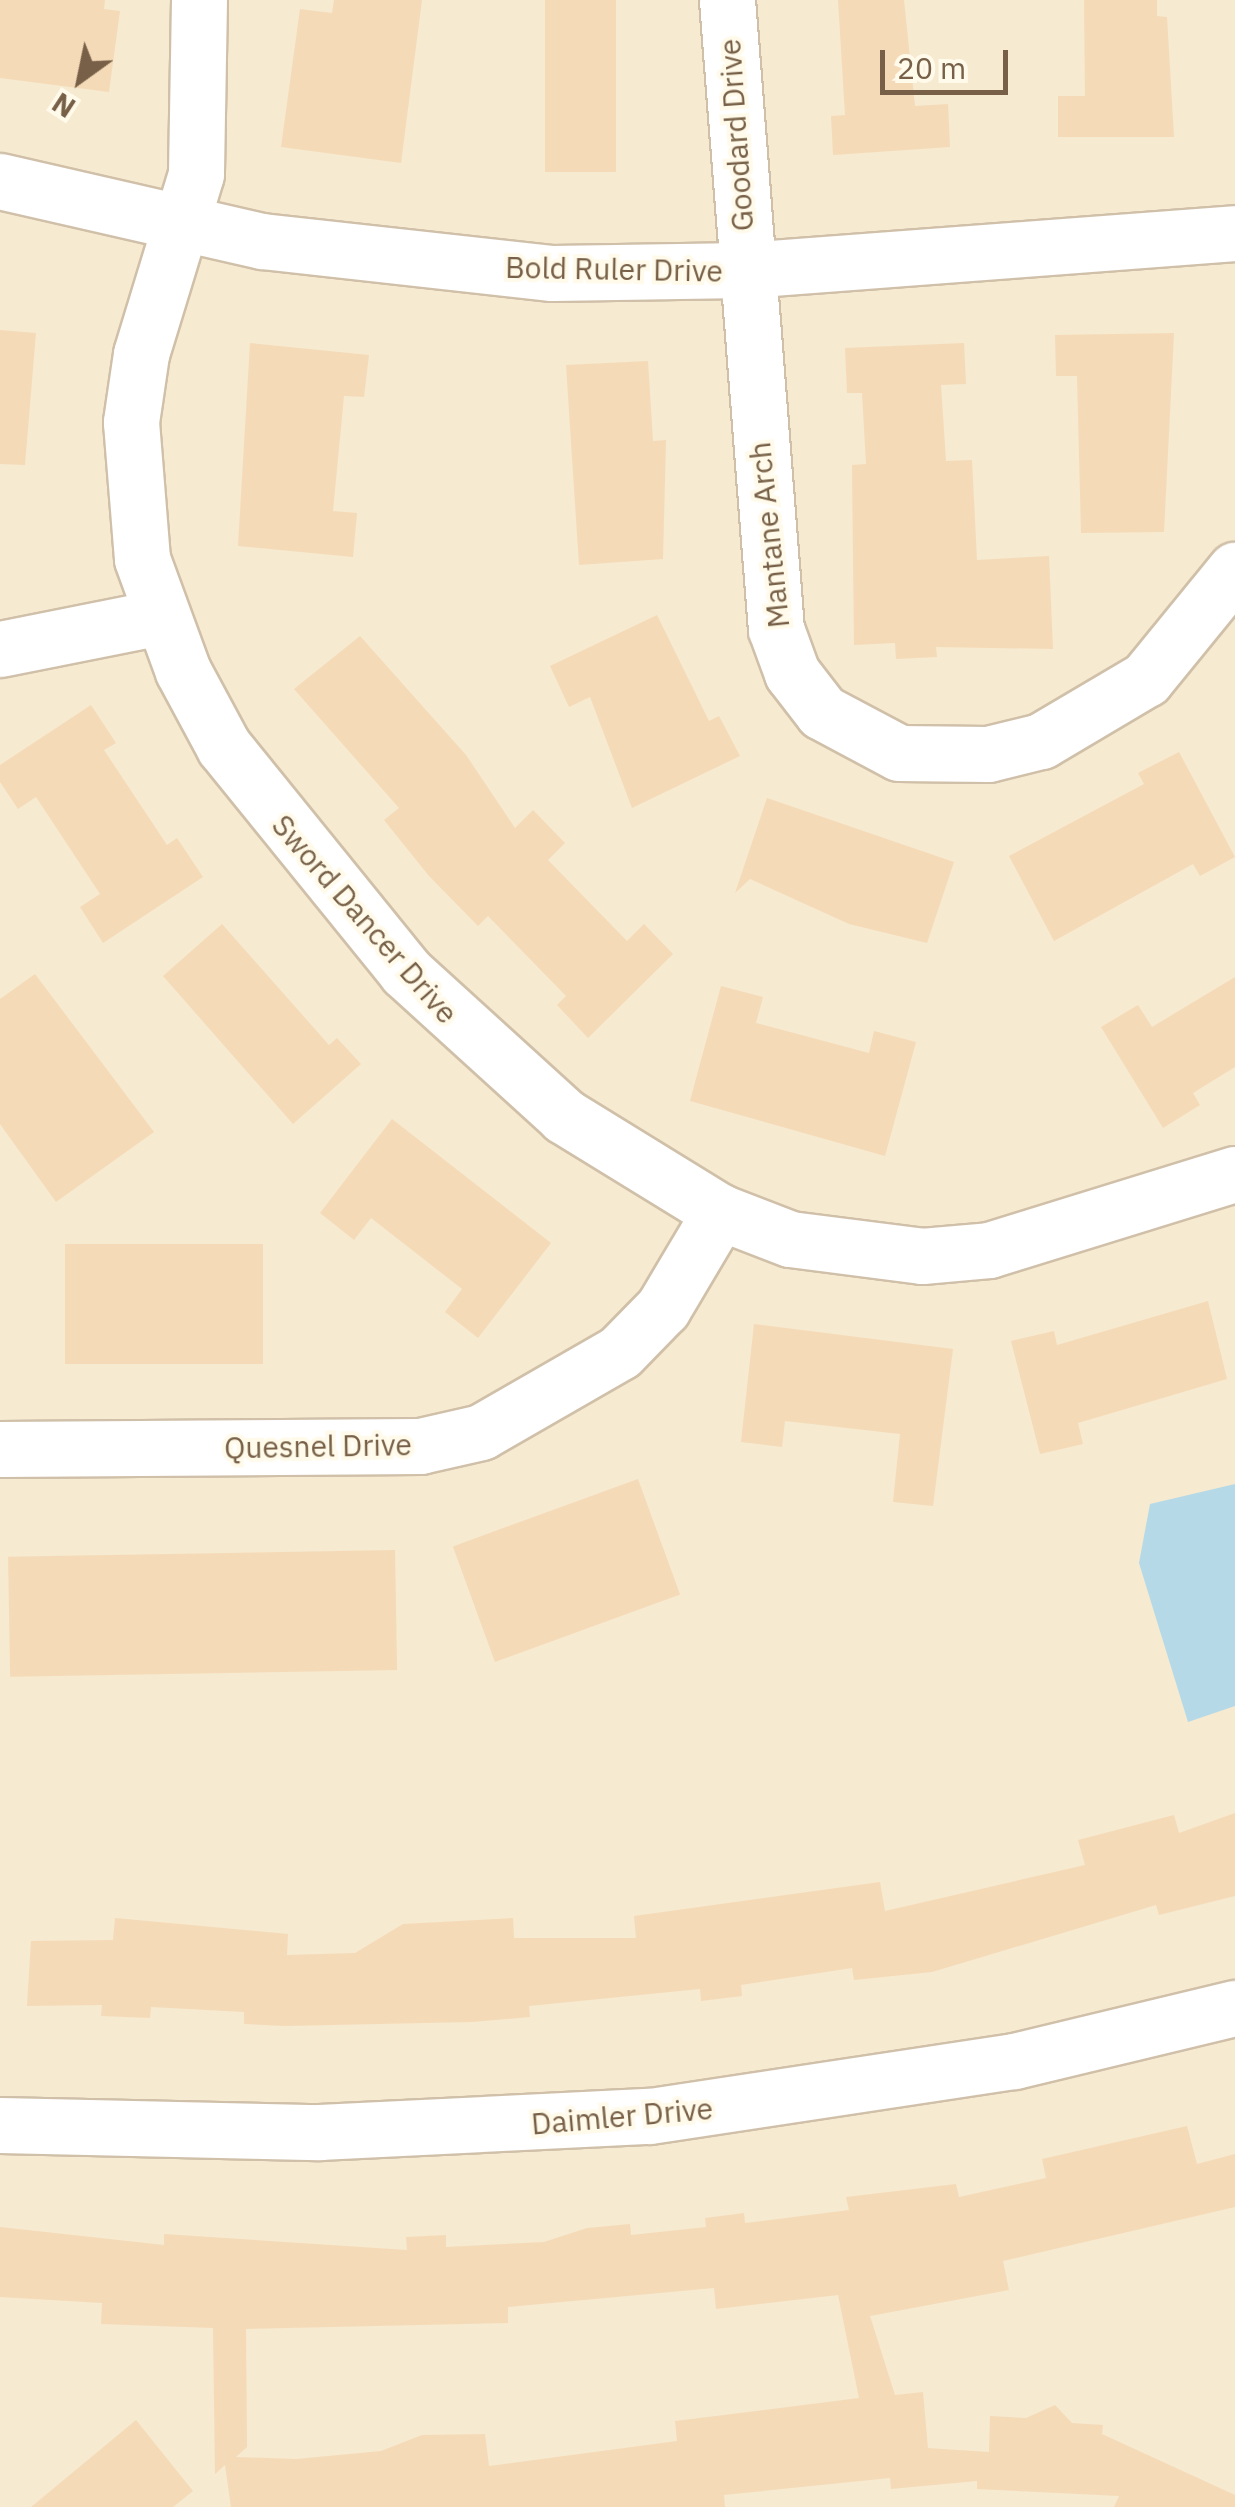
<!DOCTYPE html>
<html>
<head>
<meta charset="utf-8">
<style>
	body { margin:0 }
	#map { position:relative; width:1235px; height:2507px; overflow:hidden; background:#fef7e3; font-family:"IBM Plex Sans",sans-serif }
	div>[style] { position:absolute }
	.residential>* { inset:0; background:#f6ead0; transform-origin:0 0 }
	.water>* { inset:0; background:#b6d9e8 }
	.building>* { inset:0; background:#f5dab8; transform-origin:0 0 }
	.roads { filter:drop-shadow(2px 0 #d0c0a9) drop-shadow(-2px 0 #d0c0a9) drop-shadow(0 2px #d0c0a9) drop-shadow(0 -2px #d0c0a9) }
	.minor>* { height:55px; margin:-27.5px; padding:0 27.5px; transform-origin:27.5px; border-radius:27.5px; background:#fff }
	span { translate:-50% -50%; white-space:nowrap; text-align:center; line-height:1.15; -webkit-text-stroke:8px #fffaea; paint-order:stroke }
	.street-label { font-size:30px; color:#776047 }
	.north { position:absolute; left:30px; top:30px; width:100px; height:100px; -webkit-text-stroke:8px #fffaea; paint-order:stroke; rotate:213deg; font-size:28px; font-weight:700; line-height:40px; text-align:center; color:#776047 }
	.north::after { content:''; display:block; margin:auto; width:35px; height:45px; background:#776047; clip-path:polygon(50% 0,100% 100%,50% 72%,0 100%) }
	.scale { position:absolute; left:880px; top:50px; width:128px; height:45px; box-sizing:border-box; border:5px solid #776047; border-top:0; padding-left:12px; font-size:30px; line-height:35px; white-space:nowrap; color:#776047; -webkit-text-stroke:8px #fffaea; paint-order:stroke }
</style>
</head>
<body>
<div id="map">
	<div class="residential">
		<div style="left:0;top:0;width:1235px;height:2507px"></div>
	</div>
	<div class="water">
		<div style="clip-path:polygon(1235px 1484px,1235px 1706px,1188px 1722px,1139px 1563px,1150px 1504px)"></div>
	</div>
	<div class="building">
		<div style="clip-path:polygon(0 0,105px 0,104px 9px,120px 11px,109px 92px,0 78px)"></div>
		<div style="clip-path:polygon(334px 0,422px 0,401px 163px,281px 147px,300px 9px,332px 13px)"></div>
		<div style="left:545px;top:0;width:71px;height:172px"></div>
		<div style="clip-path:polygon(838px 0,904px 0,915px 106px,948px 104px,950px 147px,833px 155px,831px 116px,845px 115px)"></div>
		<div style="clip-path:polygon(1084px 0,1157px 0,1157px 16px,1167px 17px,1174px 137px,1058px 137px,1058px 96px,1085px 96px)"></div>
		<div style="clip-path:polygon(0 330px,36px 333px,25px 465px,0 464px)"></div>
		<div style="clip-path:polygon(1174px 333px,1164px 532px,1081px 533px,1077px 376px,1056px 376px,1055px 335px)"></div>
		<div style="clip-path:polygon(250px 343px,369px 355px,364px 397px,344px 396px,333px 511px,357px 513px,353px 557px,238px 546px)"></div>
		<div style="clip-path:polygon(964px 343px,966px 384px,941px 385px,946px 461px,972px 460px,977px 560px,1049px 556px,1053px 649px,936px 647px,937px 657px,896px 659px,895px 643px,854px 645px,852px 465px,866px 464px,862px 393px,847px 393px,845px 348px)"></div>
		<div style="clip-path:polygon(648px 361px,653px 441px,666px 440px,663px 559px,579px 565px,566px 365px)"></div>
		<div style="clip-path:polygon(657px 615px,709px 721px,719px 716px,740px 756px,632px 808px,590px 697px,569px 707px,550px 666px)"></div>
		<div style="clip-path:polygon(360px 636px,466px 755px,515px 828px,533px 810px,565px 843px,548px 860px,627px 941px,644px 924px,673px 954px,588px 1038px,557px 1005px,566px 996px,488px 916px,478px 926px,429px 876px,384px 820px,399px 808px,294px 689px)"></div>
		<div style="clip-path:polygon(91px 705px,116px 743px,104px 750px,167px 845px,177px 838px,203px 877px,103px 943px,80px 907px,100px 894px,36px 797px,18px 809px,0 782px,0 765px)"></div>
		<div style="clip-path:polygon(1179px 752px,1235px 857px,1200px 876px,1193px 864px,1054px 941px,1009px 856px,1144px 784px,1138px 773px)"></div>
		<div style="clip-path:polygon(767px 798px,954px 862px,927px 943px,849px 924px,750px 879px,735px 893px)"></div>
		<div style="clip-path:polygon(222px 924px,329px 1045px,337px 1038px,361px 1064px,293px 1124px,163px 976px)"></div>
		<div style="clip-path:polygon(35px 974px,154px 1132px,56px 1202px,0 1124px,0 999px)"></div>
		<div style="clip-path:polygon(1235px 977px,1235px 1067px,1193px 1093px,1200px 1105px,1163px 1128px,1101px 1027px,1138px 1005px,1152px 1027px)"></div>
		<div style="clip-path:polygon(721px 986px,763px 997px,756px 1023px,869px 1053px,874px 1031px,916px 1042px,885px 1156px,690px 1101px)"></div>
		<div style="clip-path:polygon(392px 1119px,551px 1243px,478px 1338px,445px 1312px,462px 1289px,371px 1218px,354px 1240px,320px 1213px)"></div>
		<div style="left:65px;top:1244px;width:198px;height:120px"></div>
		<div style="clip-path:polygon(1208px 1301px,1227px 1379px,1078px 1423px,1083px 1444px,1040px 1454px,1011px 1341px,1054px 1331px,1057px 1345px)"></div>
		<div style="clip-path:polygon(754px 1324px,953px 1349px,933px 1506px,893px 1502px,900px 1434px,785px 1421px,782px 1447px,741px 1442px)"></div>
		<div style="left:638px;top:1479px;width:123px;height:197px;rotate:70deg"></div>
		<div style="left:395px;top:1550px;width:120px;height:387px;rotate:89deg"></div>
		<div style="clip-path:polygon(1235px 1813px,1235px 1896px,1159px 1915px,1156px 1905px,932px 1972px,854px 1980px,852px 1968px,741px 1985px,742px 1996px,701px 2001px,700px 1989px,529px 2006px,530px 2017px,472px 2022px,284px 2026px,244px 2024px,244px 2012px,151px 2007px,150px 2018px,101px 2016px,102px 2005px,27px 2006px,31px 1941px,113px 1940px,115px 1918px,288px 1934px,287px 1955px,355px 1953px,403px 1924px,513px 1918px,514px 1938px,636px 1938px,634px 1916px,880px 1882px,885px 1911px,1085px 1865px,1078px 1840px,1174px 1815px,1179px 1833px)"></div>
		<div style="clip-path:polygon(evenodd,1187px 2126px,1197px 2164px,1235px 2154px,1235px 2207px,1003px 2261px,1009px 2290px,870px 2316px,895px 2395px,923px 2392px,928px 2448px,989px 2452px,990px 2416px,1026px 2418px,1055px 2405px,1072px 2423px,1103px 2425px,1102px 2434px,1235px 2495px,1235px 2507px,1114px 2507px,1119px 2496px,977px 2489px,977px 2481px,891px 2489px,890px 2478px,724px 2495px,725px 2507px,231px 2507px,225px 2465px,215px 2474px,213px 2328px,101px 2324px,102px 2303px,0 2297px,0 2227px,164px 2245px,164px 2234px,407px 2250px,406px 2237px,446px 2235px,446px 2247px,544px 2242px,587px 2228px,630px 2224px,631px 2235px,706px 2227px,705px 2218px,744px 2213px,745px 2223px,849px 2210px,846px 2197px,956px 2184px,959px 2197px,1046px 2178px,1042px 2159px,1187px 2126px,714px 2288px,716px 2309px,838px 2295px,859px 2398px,675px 2421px,677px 2441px,489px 2466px,485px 2434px,422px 2435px,381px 2451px,296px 2459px,236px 2457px,247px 2447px,246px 2329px,508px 2323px,508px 2307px,714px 2288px)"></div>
		<div style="clip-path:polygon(136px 2420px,193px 2491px,173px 2507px,31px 2507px)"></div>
	</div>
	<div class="roads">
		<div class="minor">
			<div style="left:199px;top:0;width:174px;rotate:91deg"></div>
			<div style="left:196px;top:174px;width:188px;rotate:107deg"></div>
			<div style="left:141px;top:354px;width:69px;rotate:98.4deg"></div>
			<div style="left:131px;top:422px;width:137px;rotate:85.4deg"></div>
			<div style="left:142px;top:559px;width:119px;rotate:69.9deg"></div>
			<div style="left:183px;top:671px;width:86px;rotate:61.7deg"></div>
			<div style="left:224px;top:747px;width:289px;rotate:51deg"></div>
			<div style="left:406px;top:972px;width:214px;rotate:42.3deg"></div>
			<div style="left:564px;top:1116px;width:183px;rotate:31.6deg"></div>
			<div style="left:720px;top:1212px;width:75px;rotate:21.1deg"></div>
			<div style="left:790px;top:1239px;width:133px;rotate:7.3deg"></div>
			<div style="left:922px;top:1256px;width:67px;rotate:-5.1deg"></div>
			<div style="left:989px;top:1250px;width:257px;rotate:-17.2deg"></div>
			<div style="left:727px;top:0;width:631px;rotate:85.55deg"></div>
			<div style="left:776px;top:629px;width:47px;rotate:70deg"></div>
			<div style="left:792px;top:673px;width:49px;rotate:52.4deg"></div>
			<div style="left:822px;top:712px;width:87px;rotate:28deg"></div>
			<div style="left:899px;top:753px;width:89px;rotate:0.6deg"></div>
			<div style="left:988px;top:754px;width:55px;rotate:-13.8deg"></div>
			<div style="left:1041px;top:741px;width:122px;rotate:-30.6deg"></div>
			<div style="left:1146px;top:679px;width:141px;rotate:-50.8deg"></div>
			<div style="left:0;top:181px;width:269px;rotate:12.9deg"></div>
			<div style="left:262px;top:241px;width:292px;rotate:6.3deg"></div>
			<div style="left:552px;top:273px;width:193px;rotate:-0.9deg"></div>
			<div style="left:745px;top:270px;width:491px;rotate:-4.3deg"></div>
			<div style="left:0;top:649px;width:163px;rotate:-11.3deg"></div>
			<div style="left:0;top:1449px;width:420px;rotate:-0.4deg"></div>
			<div style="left:420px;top:1446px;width:63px;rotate:-12.9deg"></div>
			<div style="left:481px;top:1432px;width:160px;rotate:-29.9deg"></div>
			<div style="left:620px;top:1352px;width:62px;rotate:-45.7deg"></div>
			<div style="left:663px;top:1308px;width:112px;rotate:-59.3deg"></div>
			<div style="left:0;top:2125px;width:319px;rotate:1.3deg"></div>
			<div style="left:319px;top:2132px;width:331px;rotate:-2.8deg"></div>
			<div style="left:650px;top:2116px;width:368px;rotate:-8.6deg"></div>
			<div style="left:1014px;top:2061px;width:227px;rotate:-13.5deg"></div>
		</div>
	</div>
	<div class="street-label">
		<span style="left:736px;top:135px;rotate:-94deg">Goodard Drive</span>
		<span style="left:614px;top:269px;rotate:1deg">Bold Ruler Drive</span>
		<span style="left:769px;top:535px;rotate:-96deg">Mantane Arch</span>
		<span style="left:365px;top:919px;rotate:49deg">Sword Dancer Drive</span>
		<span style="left:318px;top:1446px;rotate:-1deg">Quesnel Drive</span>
		<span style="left:622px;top:2116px;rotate:-5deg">Daimler Drive</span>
	</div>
	<div class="north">N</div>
	<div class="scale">20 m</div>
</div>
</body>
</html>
